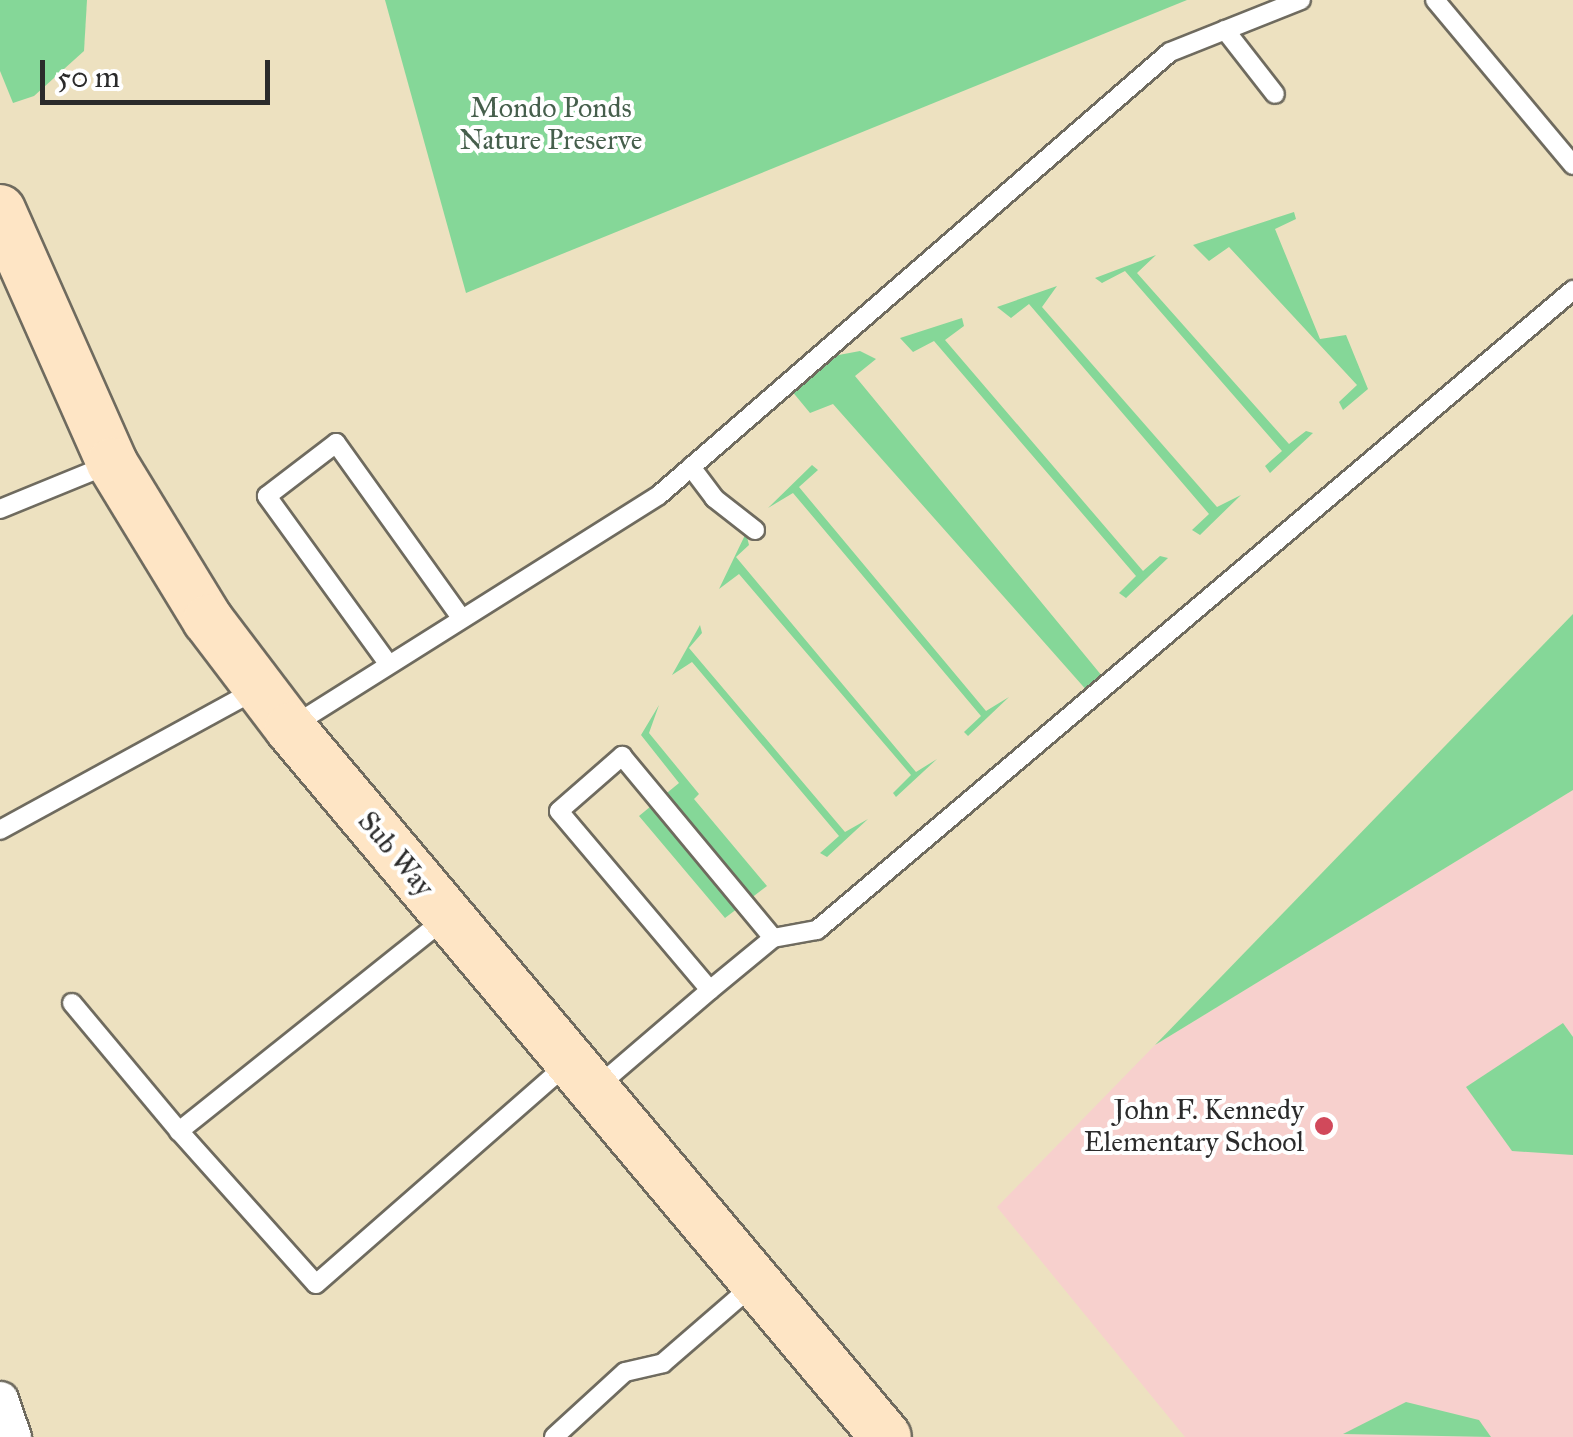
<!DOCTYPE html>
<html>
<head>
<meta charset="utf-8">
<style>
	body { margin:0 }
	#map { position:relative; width:1573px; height:1437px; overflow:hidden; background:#ede1c0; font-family:"IM FELL Great Primer",serif }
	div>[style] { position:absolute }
	.built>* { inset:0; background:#f7d0cd }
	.green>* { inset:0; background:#85d798 }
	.roads { filter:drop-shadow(2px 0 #6f6b5f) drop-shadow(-2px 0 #6f6b5f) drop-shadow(0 2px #6f6b5f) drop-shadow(0 -2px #6f6b5f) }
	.lane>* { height:18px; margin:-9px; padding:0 9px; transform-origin:9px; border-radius:9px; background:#fff }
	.street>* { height:35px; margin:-17.5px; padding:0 17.5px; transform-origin:17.5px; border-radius:17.5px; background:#fff }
	.secondary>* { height:50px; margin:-25px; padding:0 25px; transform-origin:25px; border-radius:25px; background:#fee5c5 }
	.dots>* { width:28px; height:28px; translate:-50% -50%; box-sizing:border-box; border:5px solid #fff; border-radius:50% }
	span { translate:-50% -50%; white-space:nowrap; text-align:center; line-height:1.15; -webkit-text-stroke:8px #fff; paint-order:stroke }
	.park-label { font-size:28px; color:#465f4c }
	.street-label { font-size:28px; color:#2b2b2b }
	.poi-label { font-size:28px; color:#2b2b2b }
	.right { translate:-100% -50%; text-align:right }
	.scale { position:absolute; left:40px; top:60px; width:230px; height:45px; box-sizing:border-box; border:5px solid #2b2b2b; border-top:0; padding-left:12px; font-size:30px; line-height:35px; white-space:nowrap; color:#2b2b2b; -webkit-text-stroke:8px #fff; paint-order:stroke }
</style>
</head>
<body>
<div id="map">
	<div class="built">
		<div style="clip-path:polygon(1573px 790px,1573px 1437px,1185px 1437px,997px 1207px,1155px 1045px)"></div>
	</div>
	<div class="green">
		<div style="clip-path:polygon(0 0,87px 0,84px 51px,34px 96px,13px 103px,0 71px)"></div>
		<div style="clip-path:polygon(385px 0,1187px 0,466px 293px)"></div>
		<div style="clip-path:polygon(1294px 212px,1296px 219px,1275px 229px,1320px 339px,1346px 335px,1368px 389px,1343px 410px,1339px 402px,1357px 385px,1229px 247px,1209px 261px,1193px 245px)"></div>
		<div style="clip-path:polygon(1156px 255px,1137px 273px,1289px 444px,1306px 431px,1313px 433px,1270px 473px,1265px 466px,1282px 451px,1125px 271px,1102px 283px,1095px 278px)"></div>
		<div style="clip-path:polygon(1057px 286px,1042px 307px,1217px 507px,1241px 495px,1200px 535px,1192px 530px,1209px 514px,1029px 304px,1011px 318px,997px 307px)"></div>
		<div style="clip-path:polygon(962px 318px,964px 326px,945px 340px,1143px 571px,1160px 556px,1168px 558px,1126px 598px,1119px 593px,1136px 576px,934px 341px,913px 352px,900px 338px)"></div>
		<div style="clip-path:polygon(860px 351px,876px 359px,855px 376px,1116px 693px,1089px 693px,833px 404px,810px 413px,791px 390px,828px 357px)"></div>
		<div style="clip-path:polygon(812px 465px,818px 470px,799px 487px,986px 711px,1009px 697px,968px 736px,964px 732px,981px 716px,793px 493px,768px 508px)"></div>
		<div style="clip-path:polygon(746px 533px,749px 545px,736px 557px,916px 772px,937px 759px,896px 797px,893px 793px,911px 775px,739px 574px,719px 589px)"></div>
		<div style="clip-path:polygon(1573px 614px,1573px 790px,1155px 1045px)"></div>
		<div style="clip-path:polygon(700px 625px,702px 633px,689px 648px,845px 832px,868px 819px,827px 857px,820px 853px,839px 836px,692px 662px,672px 675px)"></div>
		<div style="clip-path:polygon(659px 705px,649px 733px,699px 794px,694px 799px,767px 886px,725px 918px,639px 816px,679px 783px,641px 735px)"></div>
		<div style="clip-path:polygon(1563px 1023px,1573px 1037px,1573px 1155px,1512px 1151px,1466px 1087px)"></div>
		<div style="clip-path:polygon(1406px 1402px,1479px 1420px,1491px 1437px,1343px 1434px)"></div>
	</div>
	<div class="roads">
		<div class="lane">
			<div style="left:1435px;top:0;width:215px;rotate:50.1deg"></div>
			<div style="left:1225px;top:30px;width:81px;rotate:52deg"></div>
			<div style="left:691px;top:467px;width:39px;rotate:53deg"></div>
			<div style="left:714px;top:498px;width:52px;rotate:38deg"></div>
			<div style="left:0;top:509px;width:119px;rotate:-22.2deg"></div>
			<div style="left:387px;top:662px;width:205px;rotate:-125.9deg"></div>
			<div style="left:267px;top:496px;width:87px;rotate:-37.5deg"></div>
			<div style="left:336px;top:443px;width:213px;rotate:54.4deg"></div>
			<div style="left:294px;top:725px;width:431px;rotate:-32.2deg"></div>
			<div style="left:659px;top:495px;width:676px;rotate:-40.92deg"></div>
			<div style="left:1170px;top:52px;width:141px;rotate:-21.7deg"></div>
			<div style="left:0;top:830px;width:294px;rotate:-28.7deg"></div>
			<div style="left:446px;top:918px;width:342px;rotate:141.4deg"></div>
			<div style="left:179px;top:1131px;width:205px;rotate:48.2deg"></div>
			<div style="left:316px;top:1284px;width:337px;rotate:-41.2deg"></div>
			<div style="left:710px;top:990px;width:82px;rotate:-39.5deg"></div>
			<div style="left:773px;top:938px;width:45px;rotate:-10.3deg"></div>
			<div style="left:817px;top:930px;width:991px;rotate:-40.25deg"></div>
			<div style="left:72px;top:1003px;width:167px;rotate:50.1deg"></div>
			<div style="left:597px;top:1087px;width:149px;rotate:-40.6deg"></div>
			<div style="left:710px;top:990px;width:234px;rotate:-130.2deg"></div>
			<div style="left:559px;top:811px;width:84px;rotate:-41.1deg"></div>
			<div style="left:622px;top:756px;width:236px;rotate:50.3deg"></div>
			<div style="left:554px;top:1437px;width:96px;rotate:-42.5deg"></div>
			<div style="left:625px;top:1372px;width:39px;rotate:-13deg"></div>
			<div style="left:663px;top:1363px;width:118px;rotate:-40.9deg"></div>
		</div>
		<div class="street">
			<div style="left:0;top:1399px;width:40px;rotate:71.1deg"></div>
		</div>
		<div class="secondary">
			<div style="left:0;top:210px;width:277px;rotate:66.1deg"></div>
			<div style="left:112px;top:463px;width:184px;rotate:58.6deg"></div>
			<div style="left:208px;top:620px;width:136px;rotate:52.8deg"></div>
			<div style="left:290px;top:728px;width:926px;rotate:49.95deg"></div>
		</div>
	</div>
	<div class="dots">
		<div style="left:1324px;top:1126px;background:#d1495b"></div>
	</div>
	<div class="park-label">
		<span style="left:551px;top:124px">Mondo Ponds<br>Nature Preserve</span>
	</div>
	<div class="street-label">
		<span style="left:396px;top:854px;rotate:50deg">Sub Way</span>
	</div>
	<div class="poi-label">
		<span class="right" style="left:1304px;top:1126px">John F. Kennedy<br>Elementary School</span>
	</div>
	<div class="scale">50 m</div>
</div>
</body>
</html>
